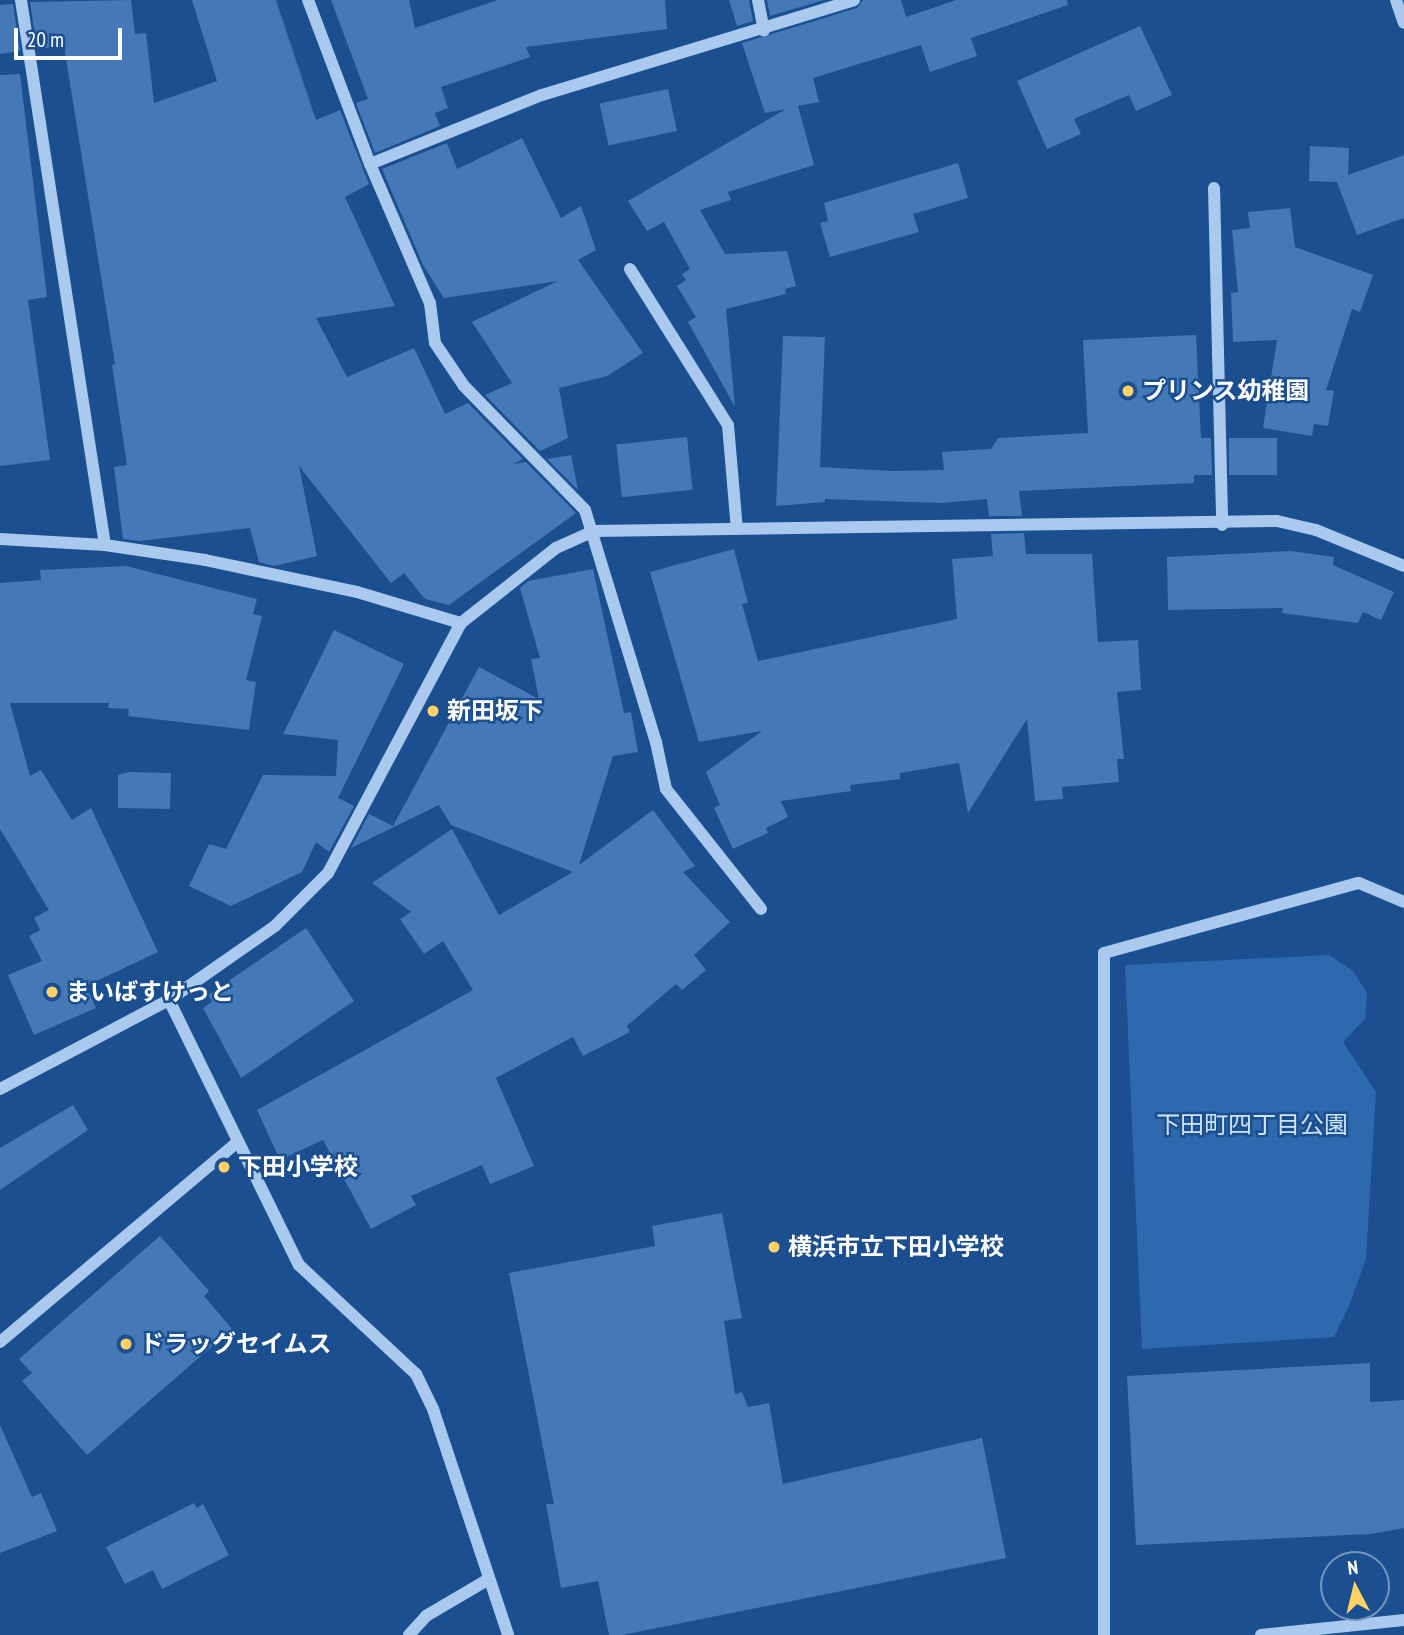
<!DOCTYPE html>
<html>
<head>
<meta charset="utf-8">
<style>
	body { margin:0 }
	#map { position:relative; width:1404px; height:1635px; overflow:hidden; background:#1b4f8f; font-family:"PT Sans Narrow","Noto Sans JP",sans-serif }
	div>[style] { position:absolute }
	.green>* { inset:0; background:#2e69ad }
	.building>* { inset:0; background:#4478b7; transform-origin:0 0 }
	.minor>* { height:12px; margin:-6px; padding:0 6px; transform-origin:6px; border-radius:6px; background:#a9c9ee }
	.dots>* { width:19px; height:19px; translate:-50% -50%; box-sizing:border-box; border:4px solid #1b4f8f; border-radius:50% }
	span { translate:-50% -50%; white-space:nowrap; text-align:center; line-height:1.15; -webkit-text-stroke:5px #1b4f8f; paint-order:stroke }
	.poi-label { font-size:24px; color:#fff; font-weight:700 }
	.left { translate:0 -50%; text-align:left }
	.park-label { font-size:24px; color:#cfe3fa }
	.north { position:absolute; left:1320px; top:1551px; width:70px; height:70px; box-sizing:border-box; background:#1b4f8f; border:2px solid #7695bc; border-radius:50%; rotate:353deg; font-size:19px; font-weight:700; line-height:28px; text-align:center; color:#fff }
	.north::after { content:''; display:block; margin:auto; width:24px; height:32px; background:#ffd166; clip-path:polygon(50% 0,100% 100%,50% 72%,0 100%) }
	.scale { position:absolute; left:14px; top:28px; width:108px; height:32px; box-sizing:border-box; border:4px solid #fff; border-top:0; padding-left:9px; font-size:21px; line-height:24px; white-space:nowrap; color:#fff; -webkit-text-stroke:5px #1b4f8f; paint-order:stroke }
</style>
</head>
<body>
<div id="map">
	<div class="green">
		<div style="clip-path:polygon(1329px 955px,1353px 971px,1367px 993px,1365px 1019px,1343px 1042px,1376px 1092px,1366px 1259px,1349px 1306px,1334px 1337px,1142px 1349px,1125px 965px)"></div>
	</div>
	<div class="building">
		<div style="clip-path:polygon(131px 0,135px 34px,146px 33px,154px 103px,217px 81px,192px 0,276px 0,316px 120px,340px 110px,369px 184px,345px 197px,395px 306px,316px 318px,347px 377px,414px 348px,445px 414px,468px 403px,523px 459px,513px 464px,526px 462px,576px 513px,449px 605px,425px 599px,404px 573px,391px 583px,299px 466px,317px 556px,274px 566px,259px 562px,250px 528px,140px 541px,123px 539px,114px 467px,127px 465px,112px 365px,115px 364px,64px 46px,37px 49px,30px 2px)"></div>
		<div style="clip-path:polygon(331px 0,409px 0,415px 28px,498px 0,665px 0,667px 29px,526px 47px,530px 57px,441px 87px,448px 108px,435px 113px,440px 126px,375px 153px,356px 103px,368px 99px)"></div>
		<div style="clip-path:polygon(729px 0,749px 0,753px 21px,737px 26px)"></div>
		<div style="clip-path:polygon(767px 0,824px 0,770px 16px)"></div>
		<div style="clip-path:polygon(863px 0,901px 0,906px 17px,956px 0,1067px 0,1068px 5px,971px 38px,977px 56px,930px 72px,921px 45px,813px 78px,819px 102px,798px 106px,814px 165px,728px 192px,731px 200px,700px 210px,725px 254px,787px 251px,796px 286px,785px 289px,786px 294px,726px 309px,735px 407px,688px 322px,696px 317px,677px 286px,686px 280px,682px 274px,690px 269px,664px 222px,647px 231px,628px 201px,786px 109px,765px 113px,742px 43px,857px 8px)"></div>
		<div style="clip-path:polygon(13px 4px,20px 51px,0 54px,0 5px)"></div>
		<div style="clip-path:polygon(1140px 26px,1172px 95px,1136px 111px,1129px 95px,1074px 119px,1081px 134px,1047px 149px,1017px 81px)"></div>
		<div style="clip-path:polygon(20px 74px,47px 297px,28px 300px,50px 460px,0 466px,0 75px)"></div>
		<div style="left:668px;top:89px;width:43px;height:70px;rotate:78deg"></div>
		<div style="clip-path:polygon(522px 138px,561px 218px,581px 206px,596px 250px,578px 260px,643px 353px,607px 376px,559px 388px,568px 438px,540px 451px,485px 395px,512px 383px,472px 322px,558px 281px,444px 298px,423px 265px,382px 169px,447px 143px,457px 169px)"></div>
		<div style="clip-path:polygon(1310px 146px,1349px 148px,1348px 175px,1404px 155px,1404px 218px,1357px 235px,1337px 182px,1309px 181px)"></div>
		<div style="clip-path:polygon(958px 163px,968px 198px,913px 214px,919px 232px,830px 257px,820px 223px,828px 221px,824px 203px)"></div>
		<div style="clip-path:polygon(1290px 208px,1295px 247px,1373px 275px,1360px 312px,1352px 309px,1326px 390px,1334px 391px,1328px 426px,1314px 424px,1312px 436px,1263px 428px,1277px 340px,1233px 342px,1231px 293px,1238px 292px,1232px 230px,1250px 228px,1248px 212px)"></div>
		<div style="clip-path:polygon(1196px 335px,1201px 438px,1211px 438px,1212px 475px,1194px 475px,1194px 483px,1019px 491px,1022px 516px,989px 516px,987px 499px,942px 503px,825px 499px,825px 502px,776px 506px,783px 336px,825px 337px,820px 467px,892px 471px,944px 470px,942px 452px,991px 449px,998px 438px,1088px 433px,1083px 340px)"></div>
		<div style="left:687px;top:437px;width:53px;height:71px;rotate:84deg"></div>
		<div style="left:1229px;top:438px;width:48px;height:37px"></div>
		<div style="clip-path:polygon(571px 455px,578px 490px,547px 459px)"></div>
		<div style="clip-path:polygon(1024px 533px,1026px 554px,1092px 554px,1098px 642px,1138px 640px,1141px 690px,1117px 692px,1124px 759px,1117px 759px,1119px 782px,1062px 787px,1063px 799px,1035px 801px,1027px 719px,968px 813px,959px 763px,900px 773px,900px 779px,850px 785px,851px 791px,781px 801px,788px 817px,766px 828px,768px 833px,733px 849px,714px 808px,720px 805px,706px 772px,762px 731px,699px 742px,650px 572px,734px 549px,748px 603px,742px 604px,758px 661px,957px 619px,952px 559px,993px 556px,991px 534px)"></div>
		<div style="clip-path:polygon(1291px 551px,1334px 557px,1333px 565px,1394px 592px,1381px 620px,1363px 612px,1358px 623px,1282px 613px,1283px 608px,1168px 610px,1167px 557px)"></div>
		<div style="clip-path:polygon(126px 566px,257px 599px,253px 614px,262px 616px,246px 680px,256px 682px,249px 730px,128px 716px,129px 709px,108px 708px,109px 703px,10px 703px,30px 776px,41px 770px,72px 820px,91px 808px,158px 952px,86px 986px,96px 1008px,34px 1035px,8px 975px,42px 961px,29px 936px,40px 930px,34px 918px,49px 910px,0 829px,0 583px,41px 580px,40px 570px)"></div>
		<div style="clip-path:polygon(593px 569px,624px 713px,631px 712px,638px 752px,613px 756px,579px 865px,653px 810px,695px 866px,683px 872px,730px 922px,694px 955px,706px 970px,682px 990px,676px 984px,627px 1026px,630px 1032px,583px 1056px,573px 1037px,496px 1078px,534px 1166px,490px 1184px,482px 1165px,411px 1196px,416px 1205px,371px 1229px,323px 1140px,280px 1160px,257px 1110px,473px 990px,443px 941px,424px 954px,400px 919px,411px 912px,372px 883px,452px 829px,499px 915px,573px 872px,451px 825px,439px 805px,351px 848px,369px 814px,393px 826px,479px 667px,539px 699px,531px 659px,540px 658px,520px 588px,528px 581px)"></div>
		<div style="clip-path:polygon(334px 630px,404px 664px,338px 798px,354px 806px,329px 852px,316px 842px,302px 872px,231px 906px,189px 886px,209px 844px,226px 849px,263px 775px,336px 776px,338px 740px,283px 734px)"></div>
		<div style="clip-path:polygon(129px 772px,171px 773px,170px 809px,118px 808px,118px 775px)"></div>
		<div style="clip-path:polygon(306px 928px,354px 1001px,241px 1078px,203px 1008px,212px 1002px,208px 995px)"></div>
		<div style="clip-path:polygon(73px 1105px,88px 1130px,0 1190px,0 1148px)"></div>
		<div style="clip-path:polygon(722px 1213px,742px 1318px,724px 1321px,735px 1394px,742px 1392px,748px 1407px,769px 1403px,783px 1484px,982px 1438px,1006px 1558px,622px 1635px,609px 1635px,598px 1581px,561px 1588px,546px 1504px,554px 1504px,509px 1273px,655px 1246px,652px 1226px)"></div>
		<div style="clip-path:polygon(160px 1236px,209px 1291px,204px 1296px,232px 1329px,87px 1455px,22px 1381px,32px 1373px,19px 1359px)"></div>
		<div style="clip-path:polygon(1370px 1363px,1370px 1402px,1404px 1400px,1404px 1528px,1371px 1534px,1136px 1545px,1127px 1376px)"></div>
		<div style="clip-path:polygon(0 1425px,32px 1497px,41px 1493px,57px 1531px,0 1553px)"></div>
		<div style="clip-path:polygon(194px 1503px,197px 1508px,203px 1504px,229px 1555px,162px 1589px,153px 1570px,125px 1584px,106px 1547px)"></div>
	</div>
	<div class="minor">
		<div style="left:21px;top:0;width:551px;rotate:81.24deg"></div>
		<div style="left:308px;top:0;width:175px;rotate:69.3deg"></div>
		<div style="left:370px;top:164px;width:151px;rotate:66.7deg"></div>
		<div style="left:430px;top:303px;width:40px;rotate:82.9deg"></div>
		<div style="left:435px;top:343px;width:52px;rotate:56deg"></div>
		<div style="left:464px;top:386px;width:173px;rotate:45.7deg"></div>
		<div style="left:585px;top:510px;width:243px;rotate:73deg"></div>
		<div style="left:656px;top:742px;width:48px;rotate:78deg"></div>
		<div style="left:666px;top:789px;width:153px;rotate:51.6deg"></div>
		<div style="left:758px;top:0;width:31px;rotate:79deg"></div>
		<div style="left:1396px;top:0;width:24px;rotate:71deg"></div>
		<div style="left:370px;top:164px;width:185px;rotate:-21.9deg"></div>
		<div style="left:542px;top:95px;width:326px;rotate:-16.9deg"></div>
		<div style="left:1214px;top:188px;width:337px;rotate:88.6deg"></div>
		<div style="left:630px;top:269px;width:184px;rotate:57.9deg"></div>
		<div style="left:728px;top:425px;width:104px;rotate:85.1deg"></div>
		<div style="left:0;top:539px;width:105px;rotate:3.3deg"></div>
		<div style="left:105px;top:545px;width:101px;rotate:8.5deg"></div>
		<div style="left:205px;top:560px;width:155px;rotate:11.9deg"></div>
		<div style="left:357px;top:592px;width:109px;rotate:16.6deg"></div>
		<div style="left:169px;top:1000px;width:295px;rotate:63.9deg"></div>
		<div style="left:299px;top:1265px;width:160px;rotate:43deg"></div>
		<div style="left:416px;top:1374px;width:39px;rotate:64deg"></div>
		<div style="left:433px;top:1409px;width:238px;rotate:71.6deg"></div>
		<div style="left:0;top:1089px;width:191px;rotate:-27.8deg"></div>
		<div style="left:169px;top:1000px;width:129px;rotate:-34.9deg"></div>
		<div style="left:275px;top:926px;width:75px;rotate:-45deg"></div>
		<div style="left:328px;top:873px;width:283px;rotate:-62deg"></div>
		<div style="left:461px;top:623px;width:121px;rotate:-38.3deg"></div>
		<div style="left:556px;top:548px;width:42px;rotate:-24.1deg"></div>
		<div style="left:594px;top:531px;width:683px;rotate:-0.84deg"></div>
		<div style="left:1277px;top:521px;width:40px;rotate:13deg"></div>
		<div style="left:1316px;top:530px;width:95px;rotate:22.2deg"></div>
		<div style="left:0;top:1342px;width:309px;rotate:-40.1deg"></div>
		<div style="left:409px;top:1635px;width:25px;rotate:-48deg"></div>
		<div style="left:426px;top:1616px;width:71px;rotate:-30.5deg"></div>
		<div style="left:1104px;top:1635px;width:682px;rotate:-90deg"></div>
		<div style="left:1104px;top:953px;width:264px;rotate:-15.4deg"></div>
		<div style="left:1359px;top:883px;width:49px;rotate:22.9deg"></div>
		<div style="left:1261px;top:1635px;width:144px;rotate:-6deg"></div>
	</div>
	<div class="dots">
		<div style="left:1128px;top:391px;background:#ffd166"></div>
		<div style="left:433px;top:711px;background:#ffd166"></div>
		<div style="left:52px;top:992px;background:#ffd166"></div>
		<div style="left:224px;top:1167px;background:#ffd166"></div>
		<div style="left:774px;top:1247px;background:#ffd166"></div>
		<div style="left:126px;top:1344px;background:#ffd166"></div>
	</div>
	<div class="poi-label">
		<span class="left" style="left:1142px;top:391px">プリンス幼稚園</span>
		<span class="left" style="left:447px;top:711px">新田坂下</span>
		<span class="left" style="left:66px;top:992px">まいばすけっと</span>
		<span class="left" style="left:238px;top:1167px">下田小学校</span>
		<span class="left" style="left:788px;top:1247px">横浜市立下田小学校</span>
		<span class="left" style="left:140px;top:1344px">ドラッグセイムス</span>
	</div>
	<div class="park-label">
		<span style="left:1252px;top:1125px">下田町四丁目公園</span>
	</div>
	<div class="north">N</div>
	<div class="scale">20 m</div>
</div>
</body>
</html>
